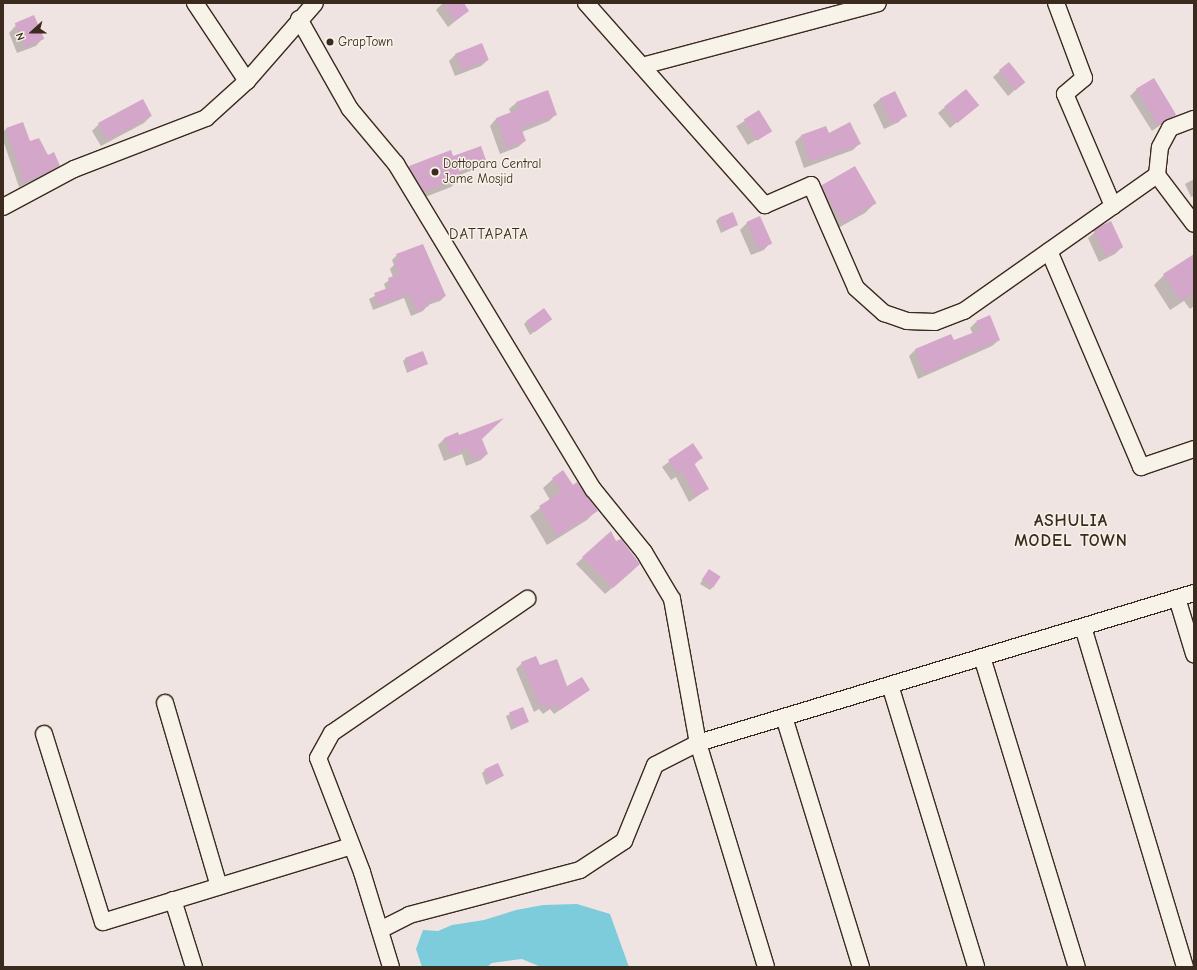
<!DOCTYPE html>
<html>
<head>
<meta charset="utf-8">
<style>
	body { margin:0 }
	#map { position:relative; width:1197px; height:970px; overflow:hidden; background:#f0e4e2; font-family:"Comic Neue",sans-serif }
	div>[style] { position:absolute }
	.water>* { inset:0; background:#7dccdb }
	.shadow>* { inset:0; background:#0003; transform-origin:0 0 }
	.building>* { inset:0; background:#d3a6ca; transform-origin:0 0 }
	.roads { filter:drop-shadow(1px 0 #3b2a1e) drop-shadow(-1px 0 #3b2a1e) drop-shadow(0 1px #3b2a1e) drop-shadow(0 -1px #3b2a1e) }
	.minor>* { height:16px; margin:-8px; padding:0 8px; transform-origin:8px; border-radius:8px; background:#f7f3e8 }
	.dots>* { width:11px; height:11px; translate:-50% -50%; box-sizing:border-box; border:2px solid #f7f3e8; border-radius:50% }
	span { translate:-50% -50%; white-space:nowrap; text-align:center; line-height:1.15; -webkit-text-stroke:3px #f7f3e8; paint-order:stroke }
	.poi-label { font-size:13px; color:#3b2a1e }
	.left { translate:0 -50%; text-align:left }
	.quarter-label { font-size:15px; color:#3b2a1e; letter-spacing:1px }
	.district-label { font-size:17px; color:#3b2a1e; font-weight:700; letter-spacing:1px }
	.frame { position:absolute; inset:0; border:4px solid #3b2a1e; pointer-events:none }
	.north { position:absolute; left:12px; top:12px; width:40px; height:40px; -webkit-text-stroke:3px #f7f3e8; paint-order:stroke; rotate:249deg; font-size:11px; font-weight:700; line-height:16px; text-align:center; color:#3b2a1e }
	.north::after { content:''; display:block; margin:auto; width:14px; height:18px; background:#3b2a1e; clip-path:polygon(50% 0,100% 100%,50% 72%,0 100%) }
</style>
</head>
<body>
<div id="map">
	<div class="water">
		<div style="clip-path:polygon(577px 904px,610px 914px,629px 967px,541px 967px,522px 959px,492px 963px,487px 967px,422px 967px,416px 949px,423px 930px,438px 931px,452px 925px,484px 920px,516px 910px,543px 905px)"></div>
	</div>
	<div class="shadow">
		<div style="clip-path:polygon(443px 3px,462px 3px,468px 11px,448px 27px,436px 10px)"></div>
		<div style="clip-path:polygon(34px 16px,42px 39px,36px 46px,17px 53px,9px 33px,20px 21px)"></div>
		<div style="clip-path:polygon(456px 54px,488px 60px,481px 66px,455px 76px,449px 61px)"></div>
		<div style="clip-path:polygon(1000px 71px,1024px 82px,1008px 96px,993px 77px)"></div>
		<div style="clip-path:polygon(1137px 89px,1174px 115px,1152px 131px,1130px 96px)"></div>
		<div style="clip-path:polygon(547px 91px,556px 114px,549px 121px,522px 132px,525px 141px,518px 147px,500px 154px,490px 126px,496px 119px,511px 113px,509px 109px,516px 103px)"></div>
		<div style="clip-path:polygon(880px 99px,905px 115px,899px 122px,884px 129px,873px 105px)"></div>
		<div style="clip-path:polygon(143px 101px,151px 116px,144px 123px,101px 146px,92px 131px,99px 124px)"></div>
		<div style="clip-path:polygon(977px 105px,950px 128px,938px 113px,945px 107px)"></div>
		<div style="left:759px;top:112px;width:22px;height:27px;rotate:58deg"></div>
		<div style="clip-path:polygon(826px 127px,828px 134px,859px 144px,853px 150px,804px 168px,795px 142px,801px 136px)"></div>
		<div style="clip-path:polygon(6px 129px,30px 142px,59px 166px,53px 171px,19px 187px,3px 140px,3px 132px)"></div>
		<div style="clip-path:polygon(evenodd,450px 151px,453px 158px,485px 160px,475px 169px,460px 175px,461px 178px,451px 187px,415px 201px,400px 176px,409px 167px,450px 151px,475px 163px,475px 165px,454px 173px,454px 171px,475px 163px)"></div>
		<div style="clip-path:polygon(1194px 179px,1194px 196px,1191px 197px,1185px 184px)"></div>
		<div style="clip-path:polygon(822px 186px,875px 203px,865px 213px,831px 232px,812px 196px)"></div>
		<div style="clip-path:polygon(719px 218px,737px 225px,721px 233px,716px 221px)"></div>
		<div style="clip-path:polygon(747px 223px,770px 243px,764px 250px,751px 255px,740px 230px)"></div>
		<div style="clip-path:polygon(1095px 232px,1122px 247px,1115px 254px,1099px 262px,1088px 238px)"></div>
		<div style="clip-path:polygon(397px 255px,445px 296px,440px 301px,428px 305px,423px 311px,411px 316px,404px 298px,373px 310px,369px 299px,386px 290px,384px 284px,393px 277px,390px 269px,394px 265px,392px 260px)"></div>
		<div style="clip-path:polygon(1194px 255px,1194px 306px,1190px 309px,1184px 301px,1170px 310px,1154px 285px,1164px 275px)"></div>
		<div style="clip-path:polygon(527px 321px,547px 322px,530px 335px,524px 324px)"></div>
		<div style="clip-path:polygon(976px 322px,999px 340px,992px 346px,918px 379px,909px 356px,915px 350px,951px 335px,953px 342px,973px 334px,970px 328px)"></div>
		<div style="clip-path:polygon(406px 358px,427px 364px,407px 373px,403px 361px)"></div>
		<div style="clip-path:polygon(459px 437px,481px 439px,487px 454px,481px 460px,466px 466px,462px 454px,444px 461px,438px 445px,445px 438px)"></div>
		<div style="clip-path:polygon(693px 444px,701px 458px,694px 465px,708px 489px,689px 502px,676px 477px,671px 480px,662px 467px)"></div>
		<div style="clip-path:polygon(553px 479px,572px 486px,596px 511px,587px 520px,547px 545px,530px 516px,550px 500px,543px 488px)"></div>
		<div style="clip-path:polygon(610px 533px,632px 571px,605px 594px,576px 564px)"></div>
		<div style="clip-path:polygon(709px 570px,713px 587px,710px 590px,700px 584px)"></div>
		<div style="clip-path:polygon(522px 663px,540px 667px,566px 687px,589px 690px,554px 714px,550px 709px,543px 714px,539px 709px,534px 712px,516px 669px)"></div>
		<div style="clip-path:polygon(523px 708px,528px 722px,511px 730px,506px 716px)"></div>
		<div style="clip-path:polygon(485px 770px,503px 776px,486px 785px,482px 773px)"></div>
	</div>
	<div class="building">
		<div style="clip-path:polygon(443px 3px,464px 3px,469px 11px,455px 21px)"></div>
		<div style="left:34px;top:15px;width:26px;height:21px;rotate:67deg"></div>
		<div style="left:482px;top:43px;width:18px;height:29px;rotate:68deg"></div>
		<div style="left:1009px;top:62px;width:26px;height:13px;rotate:51deg"></div>
		<div style="left:1154px;top:78px;width:43px;height:21px;rotate:59deg"></div>
		<div style="left:966px;top:89px;width:21px;height:28px;rotate:51deg"></div>
		<div style="clip-path:polygon(548px 90px,557px 115px,521px 128px,526px 141px,507px 148px,496px 118px,519px 109px,516px 102px)"></div>
		<div style="left:895px;top:91px;width:28px;height:17px;rotate:64deg"></div>
		<div style="left:143px;top:99px;width:19px;height:51px;rotate:62deg"></div>
		<div style="left:759px;top:110px;width:25px;height:18px;rotate:58deg"></div>
		<div style="clip-path:polygon(23px 122px,30px 141px,39px 138px,48px 155px,54px 152px,60px 166px,24px 183px,6px 128px)"></div>
		<div style="clip-path:polygon(850px 122px,861px 144px,810px 162px,801px 135px,826px 126px,829px 133px)"></div>
		<div style="clip-path:polygon(481px 146px,486px 160px,459px 170px,462px 178px,424px 192px,409px 166px,451px 150px,453px 156px)"></div>
		<div style="left:855px;top:166px;width:43px;height:39px;rotate:60deg"></div>
		<div style="left:733px;top:212px;width:14px;height:15px;rotate:69deg"></div>
		<div style="left:760px;top:216px;width:30px;height:15px;rotate:66deg"></div>
		<div style="left:1111px;top:221px;width:29px;height:20px;rotate:65deg"></div>
		<div style="clip-path:polygon(423px 244px,446px 296px,428px 302px,429px 306px,416px 311px,410px 294px,378px 305px,374px 293px,391px 287px,388px 278px,399px 274px,394px 263px,399px 261px,396px 254px)"></div>
		<div style="clip-path:polygon(1194px 254px,1194px 292px,1181px 301px,1163px 274px)"></div>
		<div style="left:544px;top:308px;width:14px;height:22px;rotate:54deg"></div>
		<div style="clip-path:polygon(990px 315px,1000px 340px,960px 356px,961px 359px,924px 373px,915px 349px,951px 334px,954px 340px,980px 330px,976px 321px)"></div>
		<div style="left:423px;top:351px;width:14px;height:19px;rotate:69deg"></div>
		<div style="clip-path:polygon(504px 418px,482px 439px,488px 454px,473px 460px,468px 448px,451px 455px,444px 438px,458px 432px,459px 435px)"></div>
		<div style="clip-path:polygon(693px 443px,703px 458px,694px 463px,709px 489px,696px 496px,682px 471px,678px 474px,668px 460px)"></div>
		<div style="clip-path:polygon(563px 470px,573px 485px,577px 482px,598px 511px,557px 536px,539px 506px,561px 492px,552px 478px)"></div>
		<div style="clip-path:polygon(611px 531px,616px 541px,621px 539px,640px 564px,613px 588px,582px 557px)"></div>
		<div style="left:709px;top:569px;width:14px;height:13px;rotate:34deg"></div>
		<div style="clip-path:polygon(536px 656px,540px 665px,557px 659px,567px 686px,582px 677px,590px 690px,560px 710px,556px 704px,548px 710px,545px 704px,540px 707px,521px 662px)"></div>
		<div style="left:523px;top:707px;width:16px;height:15px;rotate:68deg"></div>
		<div style="left:498px;top:763px;width:14px;height:15px;rotate:65deg"></div>
	</div>
	<div class="roads">
		<div class="minor">
			<div style="left:195px;top:3px;width:94px;rotate:56.3deg"></div>
			<div style="left:586px;top:3px;width:270px;rotate:48.5deg"></div>
			<div style="left:765px;top:205px;width:50px;rotate:-23.5deg"></div>
			<div style="left:811px;top:185px;width:112px;rotate:66.4deg"></div>
			<div style="left:856px;top:288px;width:38px;rotate:42deg"></div>
			<div style="left:884px;top:313px;width:24px;rotate:19deg"></div>
			<div style="left:907px;top:321px;width:28px;rotate:2deg"></div>
			<div style="left:935px;top:322px;width:31px;rotate:-21deg"></div>
			<div style="left:964px;top:311px;width:236px;rotate:-35.2deg"></div>
			<div style="left:1157px;top:175px;width:28px;rotate:-84deg"></div>
			<div style="left:1160px;top:147px;width:21px;rotate:-62deg"></div>
			<div style="left:1170px;top:128px;width:26px;rotate:-21deg"></div>
			<div style="left:1056px;top:3px;width:80px;rotate:69.5deg"></div>
			<div style="left:1084px;top:78px;width:25px;rotate:140deg"></div>
			<div style="left:1065px;top:94px;width:122px;rotate:66.8deg"></div>
			<div style="left:299px;top:19px;width:103px;rotate:60.5deg"></div>
			<div style="left:350px;top:109px;width:72px;rotate:50.1deg"></div>
			<div style="left:396px;top:164px;width:380px;rotate:58.8deg"></div>
			<div style="left:593px;top:489px;width:81px;rotate:51deg"></div>
			<div style="left:644px;top:552px;width:55px;rotate:59.2deg"></div>
			<div style="left:672px;top:599px;width:146px;rotate:79.8deg"></div>
			<div style="left:698px;top:743px;width:234px;rotate:73.1deg"></div>
			<div style="left:642px;top:66px;width:244px;rotate:-14.9deg"></div>
			<div style="left:1157px;top:175px;width:61px;rotate:52.9deg"></div>
			<div style="left:3px;top:207px;width:81px;rotate:-28.2deg"></div>
			<div style="left:74px;top:169px;width:142px;rotate:-21.1deg"></div>
			<div style="left:206px;top:118px;width:55px;rotate:-42.1deg"></div>
			<div style="left:247px;top:81px;width:103px;rotate:-48.9deg"></div>
			<div style="left:1049px;top:251px;width:235px;rotate:66.9deg"></div>
			<div style="left:1141px;top:467px;width:56px;rotate:-18.8deg"></div>
			<div style="left:1177px;top:598px;width:59px;rotate:73.1deg"></div>
			<div style="left:1083px;top:627px;width:355px;rotate:73.3deg"></div>
			<div style="left:982px;top:657px;width:324px;rotate:73deg"></div>
			<div style="left:890px;top:685px;width:295px;rotate:73deg"></div>
			<div style="left:165px;top:703px;width:191px;rotate:73.6deg"></div>
			<div style="left:784px;top:717px;width:262px;rotate:72.9deg"></div>
			<div style="left:44px;top:734px;width:197px;rotate:72.6deg"></div>
			<div style="left:103px;top:922px;width:260px;rotate:-17deg"></div>
			<div style="left:173px;top:900px;width:70px;rotate:72.6deg"></div>
			<div style="left:380px;top:930px;width:33px;rotate:-27deg"></div>
			<div style="left:409px;top:915px;width:177px;rotate:-14.7deg"></div>
			<div style="left:580px;top:870px;width:53px;rotate:-33.4deg"></div>
			<div style="left:624px;top:841px;width:82px;rotate:-67.8deg"></div>
			<div style="left:655px;top:765px;width:48px;rotate:-27.1deg"></div>
			<div style="left:698px;top:743px;width:518px;rotate:-16.83deg"></div>
			<div style="left:391px;top:967px;width:99px;rotate:-107deg"></div>
			<div style="left:362px;top:872px;width:122px;rotate:-111.1deg"></div>
			<div style="left:318px;top:758px;width:29px;rotate:-61deg"></div>
			<div style="left:332px;top:733px;width:237px;rotate:-34.5deg"></div>
		</div>
	</div>
	<div class="dots">
		<div style="left:330px;top:42px;background:#3b2a1e"></div>
		<div style="left:435px;top:172px;background:#3b2a1e"></div>
	</div>
	<div class="poi-label">
		<span class="left" style="left:338px;top:42px">GrapTown</span>
		<span class="left" style="left:443px;top:172px">Dottopara Central<br>Jame Mosjid</span>
	</div>
	<div class="quarter-label">
		<span style="left:489px;top:235px">DATTAPATA</span>
	</div>
	<div class="district-label">
		<span style="left:1071px;top:531px">ASHULIA<br>MODEL TOWN</span>
	</div>
	<div class="frame"></div>
	<div class="north">N</div>
</div>
</body>
</html>
